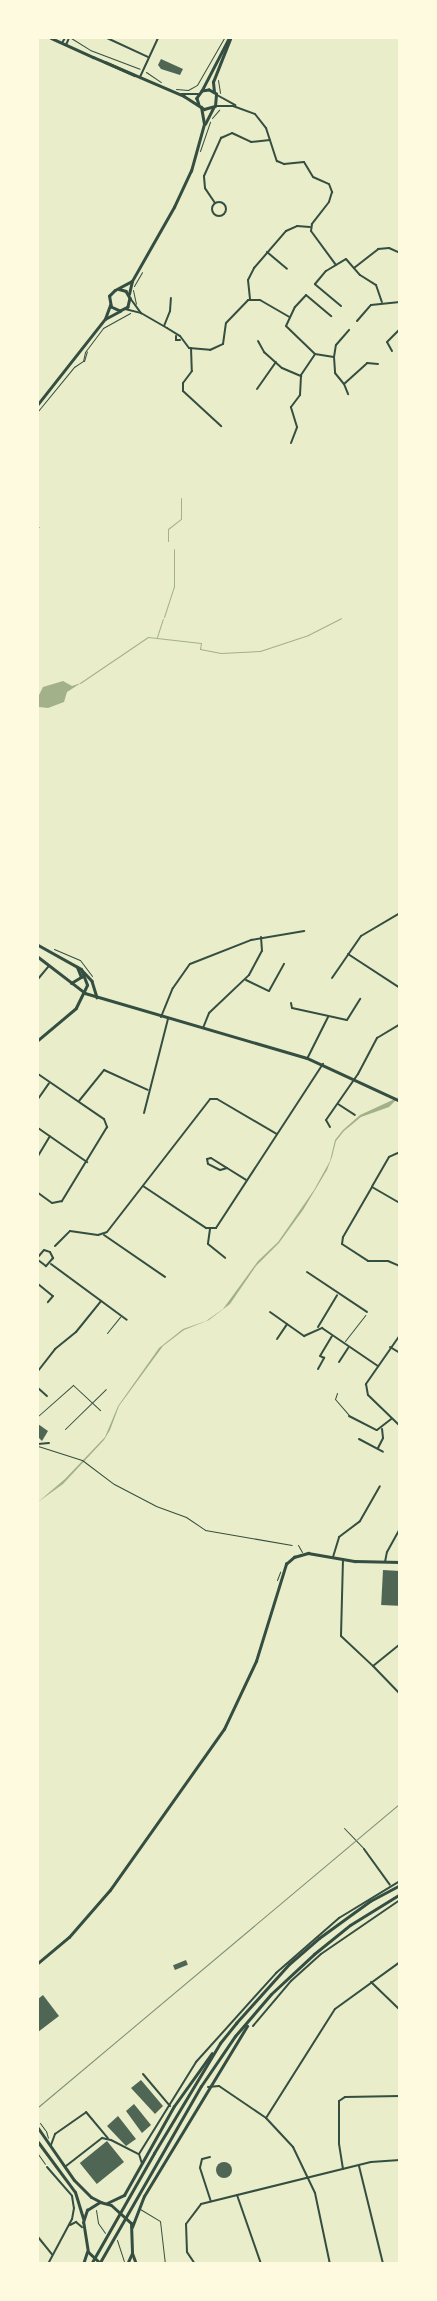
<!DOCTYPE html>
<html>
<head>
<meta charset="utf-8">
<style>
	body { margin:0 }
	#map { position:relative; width:437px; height:2301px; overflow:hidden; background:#e9edc9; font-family:"Exo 2",sans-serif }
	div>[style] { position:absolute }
	.water>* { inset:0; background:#a3b18a }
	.stream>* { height:1px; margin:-0.5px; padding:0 0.5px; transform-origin:0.5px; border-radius:0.5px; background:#a3b18a }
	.building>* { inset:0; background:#4f6655; transform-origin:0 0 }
	.round { border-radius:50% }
	.path>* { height:1px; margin:-0.5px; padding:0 0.5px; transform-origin:0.5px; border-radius:0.5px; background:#344e41 }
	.service>* { height:1px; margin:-0.5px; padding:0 0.5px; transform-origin:0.5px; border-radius:0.5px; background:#344e41 }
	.minor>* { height:2px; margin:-1px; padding:0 1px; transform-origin:1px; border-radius:1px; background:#344e41 }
	.minor>.ring { margin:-1px; padding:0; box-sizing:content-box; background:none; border:2px solid #344e41; border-radius:50% }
	.tertiary>* { height:2.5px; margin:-1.25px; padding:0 1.25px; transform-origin:1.25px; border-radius:1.25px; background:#344e41 }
	.secondary>* { height:3px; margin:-1.5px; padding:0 1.5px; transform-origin:1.5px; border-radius:1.5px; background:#344e41 }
	.primary>* { height:3px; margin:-1.5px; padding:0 1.5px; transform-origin:1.5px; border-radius:1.5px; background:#344e41 }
	.trunk>* { height:3px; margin:-1.5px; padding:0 1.5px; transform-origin:1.5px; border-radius:1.5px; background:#344e41 }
	.rail>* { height:1px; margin:-0.5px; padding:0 0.5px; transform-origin:0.5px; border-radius:0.5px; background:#7c8e77 }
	span { translate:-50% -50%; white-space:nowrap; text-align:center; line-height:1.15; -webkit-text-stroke:4px #fefae0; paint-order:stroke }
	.frame { position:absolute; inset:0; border:39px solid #fefae0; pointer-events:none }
</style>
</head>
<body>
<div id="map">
	<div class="water">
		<div style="clip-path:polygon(63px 681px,72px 686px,81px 683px,67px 692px,64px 702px,48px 708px,39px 707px,38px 697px,43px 687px)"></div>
		<div style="clip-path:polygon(399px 1097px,389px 1107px,361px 1117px,344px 1131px,336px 1141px,332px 1157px,327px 1170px,303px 1210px,279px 1243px,256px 1266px,230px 1304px,209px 1320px,184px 1330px,163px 1346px,119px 1406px,110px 1430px,104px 1440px,63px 1484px,38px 1502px,65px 1479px,105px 1437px,118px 1406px,159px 1348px,183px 1329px,206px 1321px,223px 1309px,258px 1261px,278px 1242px,314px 1190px,330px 1161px,335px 1140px,343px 1130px,360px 1115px)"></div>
	</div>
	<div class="stream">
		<div style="left:38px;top:527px;width:1px"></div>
		<div style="left:168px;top:541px;width:12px;rotate:-90deg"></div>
		<div style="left:168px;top:529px;width:16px;rotate:-38deg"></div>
		<div style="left:181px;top:519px;width:21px;rotate:-90deg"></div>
		<div style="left:164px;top:617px;width:32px;rotate:-72deg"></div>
		<div style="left:174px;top:587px;width:38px;rotate:-90deg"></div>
		<div style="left:157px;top:637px;width:19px;rotate:-72deg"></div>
		<div style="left:80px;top:683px;width:82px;rotate:-34.1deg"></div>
		<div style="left:148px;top:637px;width:53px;rotate:6.5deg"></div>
		<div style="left:201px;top:643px;width:6px;rotate:99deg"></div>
		<div style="left:200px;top:649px;width:21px;rotate:11deg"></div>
		<div style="left:221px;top:653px;width:39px;rotate:-3deg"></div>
		<div style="left:260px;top:651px;width:51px;rotate:-18.4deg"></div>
		<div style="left:308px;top:635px;width:37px;rotate:-27deg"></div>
	</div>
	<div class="building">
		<div style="clip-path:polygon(161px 59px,183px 69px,180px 75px,161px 69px,158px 65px)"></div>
		<div style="clip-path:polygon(38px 1424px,48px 1431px,42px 1441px,38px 1437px)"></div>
		<div style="left:383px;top:1570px;width:17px;height:35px;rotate:3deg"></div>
		<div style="left:186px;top:1960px;width:5px;height:14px;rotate:68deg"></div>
		<div style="clip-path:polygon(43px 1995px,59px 2016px,38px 2032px,38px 1999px)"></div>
		<div style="clip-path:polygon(141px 2080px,163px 2106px,155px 2114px,131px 2088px)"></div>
		<div style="clip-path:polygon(134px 2104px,151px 2125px,142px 2133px,126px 2111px)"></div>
		<div style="clip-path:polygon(118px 2116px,136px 2139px,126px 2146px,107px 2126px)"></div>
		<div style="left:107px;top:2141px;width:27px;height:35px;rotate:51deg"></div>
		<div class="round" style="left:216px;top:2162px;width:16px;height:16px"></div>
	</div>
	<div class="path">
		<div style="left:71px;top:38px;width:22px;rotate:32deg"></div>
		<div style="left:90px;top:50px;width:53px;rotate:20.8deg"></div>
		<div style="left:146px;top:72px;width:18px;rotate:34deg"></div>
		<div style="left:218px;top:80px;width:13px;rotate:81deg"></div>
		<div style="left:176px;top:89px;width:12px;rotate:5deg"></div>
		<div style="left:188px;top:90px;width:10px;rotate:-29deg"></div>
		<div style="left:197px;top:85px;width:54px;rotate:-60.1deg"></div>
		<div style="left:212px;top:118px;width:11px;rotate:-49deg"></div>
		<div style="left:200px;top:151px;width:31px;rotate:-71deg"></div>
		<div style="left:134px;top:286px;width:16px;rotate:-60deg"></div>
		<div style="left:133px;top:290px;width:14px;rotate:78deg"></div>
		<div style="left:84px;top:361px;width:10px;rotate:-73deg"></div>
		<div style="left:38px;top:411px;width:57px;rotate:-50.7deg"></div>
		<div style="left:74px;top:367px;width:11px;rotate:-34deg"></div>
		<div style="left:83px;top:361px;width:9px;rotate:-77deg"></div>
		<div style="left:85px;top:352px;width:30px;rotate:-53deg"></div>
		<div style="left:103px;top:328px;width:31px;rotate:-29deg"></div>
		<div style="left:54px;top:949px;width:28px;rotate:23deg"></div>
		<div style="left:80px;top:960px;width:20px;rotate:53deg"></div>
		<div style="left:107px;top:1333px;width:21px;rotate:-51deg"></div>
		<div style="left:345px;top:1341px;width:33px;rotate:-52deg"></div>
		<div style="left:38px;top:1446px;width:46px;rotate:17.7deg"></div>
		<div style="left:82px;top:1460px;width:40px;rotate:37deg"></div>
		<div style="left:114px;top:1484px;width:47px;rotate:27.6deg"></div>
		<div style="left:156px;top:1506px;width:32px;rotate:20deg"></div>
		<div style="left:186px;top:1517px;width:23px;rotate:34deg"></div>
		<div style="left:205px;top:1530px;width:88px;rotate:9.8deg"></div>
		<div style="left:277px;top:1580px;width:9px;rotate:-69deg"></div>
		<div style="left:40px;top:2123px;width:9px;rotate:54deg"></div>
		<div style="left:46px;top:2131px;width:7px;rotate:74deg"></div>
		<div style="left:38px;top:2154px;width:12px;rotate:55deg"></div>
		<div style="left:96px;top:2210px;width:13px;rotate:81deg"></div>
		<div style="left:98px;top:2223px;width:12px;rotate:55deg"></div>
		<div style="left:117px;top:2240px;width:22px;rotate:72deg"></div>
	</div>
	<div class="service">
		<div style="left:337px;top:1393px;width:6px;rotate:108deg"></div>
		<div style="left:335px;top:1399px;width:21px;rotate:49deg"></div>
		<div style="left:38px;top:1416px;width:47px;rotate:-41.5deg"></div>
		<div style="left:73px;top:1385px;width:37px;rotate:43deg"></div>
		<div style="left:65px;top:1429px;width:57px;rotate:-44.3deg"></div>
		<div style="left:298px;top:1545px;width:8px;rotate:60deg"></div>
		<div style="left:344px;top:1828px;width:29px;rotate:46deg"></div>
		<div style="left:140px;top:2209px;width:23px;rotate:31deg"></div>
		<div style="left:160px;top:2221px;width:43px;rotate:83.4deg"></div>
	</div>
	<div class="minor">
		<div style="left:107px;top:38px;width:45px;rotate:24.9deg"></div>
		<div style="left:62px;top:43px;width:6px;rotate:-59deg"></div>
		<div style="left:66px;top:45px;width:8px;rotate:-67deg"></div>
		<div style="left:140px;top:77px;width:43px;rotate:-65.2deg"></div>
		<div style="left:217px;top:95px;width:21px;rotate:29deg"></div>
		<div style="left:215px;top:106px;width:18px"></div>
		<div style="left:233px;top:106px;width:23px;rotate:20deg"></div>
		<div style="left:255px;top:114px;width:18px;rotate:52deg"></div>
		<div style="left:266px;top:128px;width:35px;rotate:72deg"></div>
		<div style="left:277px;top:161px;width:8px;rotate:23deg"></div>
		<div style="left:284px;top:164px;width:20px;rotate:-6deg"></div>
		<div style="left:304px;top:162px;width:17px;rotate:59deg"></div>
		<div style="left:313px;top:177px;width:17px;rotate:24deg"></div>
		<div style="left:329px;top:184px;width:9px;rotate:69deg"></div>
		<div style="left:332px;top:192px;width:10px;rotate:107deg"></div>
		<div style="left:329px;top:202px;width:28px;rotate:128deg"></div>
		<div style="left:312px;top:224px;width:7px;rotate:98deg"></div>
		<div style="left:311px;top:231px;width:42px;rotate:53.7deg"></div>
		<div class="ring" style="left:212px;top:202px;width:12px;height:12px"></div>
		<div style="left:215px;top:203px;width:18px;rotate:-124deg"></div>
		<div style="left:205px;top:188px;width:12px;rotate:-95deg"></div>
		<div style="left:204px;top:176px;width:42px;rotate:-65.9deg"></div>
		<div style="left:221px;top:138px;width:12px;rotate:-24deg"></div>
		<div style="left:232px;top:133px;width:21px;rotate:25deg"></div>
		<div style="left:251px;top:142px;width:19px;rotate:-6deg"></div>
		<div style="left:267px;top:252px;width:26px;rotate:40deg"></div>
		<div style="left:354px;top:268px;width:31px;rotate:-38deg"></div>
		<div style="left:378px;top:249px;width:11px;rotate:-5deg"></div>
		<div style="left:389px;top:248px;width:12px;rotate:24deg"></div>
		<div style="left:130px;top:298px;width:19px;rotate:54deg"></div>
		<div style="left:250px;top:299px;width:19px;rotate:-96deg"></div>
		<div style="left:248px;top:280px;width:13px;rotate:-63deg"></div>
		<div style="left:254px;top:268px;width:49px;rotate:-49.1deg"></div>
		<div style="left:286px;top:231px;width:12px;rotate:-24deg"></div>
		<div style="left:297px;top:226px;width:13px;rotate:4deg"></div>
		<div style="left:341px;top:306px;width:34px;rotate:-140deg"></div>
		<div style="left:315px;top:284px;width:17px;rotate:-50deg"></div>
		<div style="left:326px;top:271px;width:23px;rotate:-31deg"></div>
		<div style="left:346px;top:259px;width:21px;rotate:49deg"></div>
		<div style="left:360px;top:275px;width:19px;rotate:32deg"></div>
		<div style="left:376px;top:285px;width:18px;rotate:71deg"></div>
		<div style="left:125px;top:309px;width:16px;rotate:14deg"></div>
		<div style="left:141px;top:313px;width:30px;rotate:30deg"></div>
		<div style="left:167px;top:328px;width:15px;rotate:32deg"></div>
		<div style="left:180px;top:336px;width:15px;rotate:53deg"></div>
		<div style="left:189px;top:348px;width:21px;rotate:5deg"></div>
		<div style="left:210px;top:350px;width:14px;rotate:-25deg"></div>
		<div style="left:223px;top:344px;width:21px;rotate:-82deg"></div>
		<div style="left:226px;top:323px;width:32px;rotate:-46deg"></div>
		<div style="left:248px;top:300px;width:12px"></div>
		<div style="left:260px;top:300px;width:34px;rotate:30deg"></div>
		<div style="left:357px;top:321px;width:21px;rotate:-49deg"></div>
		<div style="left:371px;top:305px;width:29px;rotate:-6deg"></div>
		<div style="left:164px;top:326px;width:16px;rotate:-68deg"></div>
		<div style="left:170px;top:311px;width:13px;rotate:-86deg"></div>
		<div style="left:176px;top:336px;width:4px;rotate:90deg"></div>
		<div style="left:176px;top:340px;width:4px"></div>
		<div style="left:258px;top:341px;width:13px;rotate:61deg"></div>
		<div style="left:264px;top:352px;width:24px;rotate:42deg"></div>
		<div style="left:282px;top:368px;width:21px;rotate:23deg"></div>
		<div style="left:191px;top:348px;width:23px;rotate:88deg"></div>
		<div style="left:192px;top:371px;width:15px;rotate:127deg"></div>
		<div style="left:183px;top:383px;width:8px;rotate:90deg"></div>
		<div style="left:183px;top:391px;width:52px;rotate:42.6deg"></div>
		<div style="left:392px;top:351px;width:10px;rotate:-119deg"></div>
		<div style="left:387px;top:342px;width:18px;rotate:-45deg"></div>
		<div style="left:315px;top:354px;width:19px;rotate:9deg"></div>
		<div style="left:334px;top:357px;width:16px;rotate:86deg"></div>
		<div style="left:335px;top:373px;width:14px;rotate:51deg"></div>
		<div style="left:344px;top:384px;width:31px;rotate:-42deg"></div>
		<div style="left:367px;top:363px;width:11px;rotate:5deg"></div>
		<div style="left:334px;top:357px;width:12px;rotate:-81deg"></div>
		<div style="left:336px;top:345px;width:20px;rotate:-49deg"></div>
		<div style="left:344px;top:384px;width:11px;rotate:68deg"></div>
		<div style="left:257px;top:389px;width:33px;rotate:-55deg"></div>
		<div style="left:291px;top:443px;width:17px;rotate:-69deg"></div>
		<div style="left:297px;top:427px;width:21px;rotate:-107deg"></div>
		<div style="left:291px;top:407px;width:15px;rotate:-53deg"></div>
		<div style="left:300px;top:395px;width:20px;rotate:-87deg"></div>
		<div style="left:301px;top:375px;width:25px;rotate:-56deg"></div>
		<div style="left:315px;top:354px;width:40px;rotate:-136deg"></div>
		<div style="left:286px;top:326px;width:21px;rotate:-65deg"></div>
		<div style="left:295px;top:307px;width:16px;rotate:-47deg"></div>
		<div style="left:306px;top:295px;width:33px;rotate:40deg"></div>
		<div style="left:348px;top:954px;width:62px;rotate:33.2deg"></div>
		<div style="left:332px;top:978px;width:51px;rotate:-55.4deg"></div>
		<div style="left:361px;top:936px;width:45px;rotate:-30.5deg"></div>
		<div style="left:38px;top:979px;width:17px;rotate:-50deg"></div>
		<div style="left:246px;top:980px;width:25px;rotate:26deg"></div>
		<div style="left:269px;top:991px;width:31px;rotate:-61deg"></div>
		<div style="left:291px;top:1003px;width:5px;rotate:79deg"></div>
		<div style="left:292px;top:1008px;width:56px;rotate:12.3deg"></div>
		<div style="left:347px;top:1020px;width:25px;rotate:-58deg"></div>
		<div style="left:161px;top:1017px;width:31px;rotate:-68deg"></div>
		<div style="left:173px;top:988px;width:29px;rotate:-55deg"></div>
		<div style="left:190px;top:964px;width:66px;rotate:-21.5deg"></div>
		<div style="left:251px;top:940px;width:54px;rotate:-9.6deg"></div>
		<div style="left:203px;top:1028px;width:16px;rotate:-68deg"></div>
		<div style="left:209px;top:1013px;width:55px;rotate:-43.5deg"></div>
		<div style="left:249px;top:975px;width:27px;rotate:-62deg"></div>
		<div style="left:262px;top:951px;width:14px;rotate:-94deg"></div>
		<div style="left:308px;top:1057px;width:45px;rotate:-63.4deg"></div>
		<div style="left:38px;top:1074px;width:80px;rotate:34.3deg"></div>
		<div style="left:104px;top:1119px;width:9px;rotate:69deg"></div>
		<div style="left:107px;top:1127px;width:87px;rotate:121.3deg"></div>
		<div style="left:62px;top:1201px;width:10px;rotate:169deg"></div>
		<div style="left:52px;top:1203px;width:17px;rotate:-144deg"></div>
		<div style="left:38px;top:1099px;width:19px;rotate:-55deg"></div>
		<div style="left:79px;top:1101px;width:40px;rotate:-51deg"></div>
		<div style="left:104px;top:1070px;width:48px;rotate:24.4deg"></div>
		<div style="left:338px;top:1104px;width:20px;rotate:33deg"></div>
		<div style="left:144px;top:1113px;width:97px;rotate:-75.7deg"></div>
		<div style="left:330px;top:1127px;width:8px;rotate:-120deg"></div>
		<div style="left:326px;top:1120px;width:56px;rotate:-55.2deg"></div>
		<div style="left:358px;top:1074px;width:41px;rotate:-62.2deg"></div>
		<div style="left:377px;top:1038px;width:27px;rotate:-31deg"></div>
		<div style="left:38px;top:1128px;width:60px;rotate:34.8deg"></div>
		<div style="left:400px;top:1152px;width:12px;rotate:156deg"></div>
		<div style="left:389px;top:1157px;width:34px;rotate:120deg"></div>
		<div style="left:372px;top:1187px;width:32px;rotate:30deg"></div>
		<div style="left:38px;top:1156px;width:23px;rotate:-59deg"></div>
		<div style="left:227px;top:1168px;width:7px;rotate:164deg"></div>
		<div style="left:220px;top:1170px;width:13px;rotate:-153deg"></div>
		<div style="left:208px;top:1164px;width:5px;rotate:-101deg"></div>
		<div style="left:207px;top:1159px;width:4px;rotate:-14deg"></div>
		<div style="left:211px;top:1158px;width:19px;rotate:32deg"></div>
		<div style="left:227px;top:1168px;width:22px;rotate:32deg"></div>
		<div style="left:143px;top:1186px;width:76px;rotate:33.7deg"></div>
		<div style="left:206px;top:1228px;width:10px"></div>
		<div style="left:216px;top:1228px;width:196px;rotate:-56.9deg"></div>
		<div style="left:372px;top:1187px;width:58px;rotate:120.1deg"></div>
		<div style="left:343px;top:1237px;width:7px;rotate:98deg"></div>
		<div style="left:342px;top:1244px;width:31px;rotate:33deg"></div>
		<div style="left:368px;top:1261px;width:20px"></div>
		<div style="left:388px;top:1261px;width:13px;rotate:23deg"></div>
		<div style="left:210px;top:1229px;width:15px;rotate:98deg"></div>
		<div style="left:208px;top:1244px;width:22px;rotate:39deg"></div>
		<div style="left:104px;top:1235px;width:74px;rotate:34.5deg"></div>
		<div style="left:55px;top:1246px;width:21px;rotate:-45deg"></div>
		<div style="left:70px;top:1231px;width:28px;rotate:8deg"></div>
		<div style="left:98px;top:1235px;width:9px;rotate:-18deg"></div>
		<div style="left:107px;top:1232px;width:168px;rotate:-52.2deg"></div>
		<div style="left:210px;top:1099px;width:7px"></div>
		<div style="left:217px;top:1099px;width:69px;rotate:30.3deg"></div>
		<div style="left:38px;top:1257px;width:9px;rotate:-49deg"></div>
		<div style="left:44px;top:1250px;width:6px;rotate:18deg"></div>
		<div style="left:50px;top:1252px;width:7px;rotate:63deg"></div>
		<div style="left:53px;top:1258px;width:11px;rotate:131deg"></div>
		<div style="left:46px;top:1266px;width:10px;rotate:-143deg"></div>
		<div style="left:51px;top:1264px;width:94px;rotate:36.4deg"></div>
		<div style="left:307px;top:1272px;width:72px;rotate:33.7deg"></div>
		<div style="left:38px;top:1284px;width:19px;rotate:39deg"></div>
		<div style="left:53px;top:1296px;width:8px;rotate:130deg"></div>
		<div style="left:270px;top:1312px;width:42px;rotate:35.2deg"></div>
		<div style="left:304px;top:1336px;width:20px;rotate:-24deg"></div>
		<div style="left:322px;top:1328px;width:68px;rotate:34.2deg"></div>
		<div style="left:318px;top:1327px;width:37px;rotate:-59deg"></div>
		<div style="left:400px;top:1335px;width:60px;rotate:124.8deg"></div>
		<div style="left:366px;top:1384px;width:11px;rotate:80deg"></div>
		<div style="left:368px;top:1395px;width:45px;rotate:44.1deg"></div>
		<div style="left:277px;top:1339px;width:18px;rotate:-56deg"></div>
		<div style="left:390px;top:1347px;width:12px;rotate:31deg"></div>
		<div style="left:339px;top:1362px;width:17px;rotate:-57deg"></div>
		<div style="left:318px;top:1369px;width:13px;rotate:-61deg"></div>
		<div style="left:324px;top:1358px;width:4px;rotate:-153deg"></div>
		<div style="left:320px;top:1356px;width:23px;rotate:-59deg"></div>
		<div style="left:38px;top:1371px;width:28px;rotate:-52deg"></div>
		<div style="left:55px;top:1349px;width:27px;rotate:-39deg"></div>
		<div style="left:76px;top:1332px;width:40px;rotate:-51deg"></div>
		<div style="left:38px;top:1388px;width:12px;rotate:42deg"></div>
		<div style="left:349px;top:1416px;width:31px;rotate:27deg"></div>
		<div style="left:377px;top:1430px;width:18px;rotate:-38deg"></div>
		<div style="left:359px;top:1439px;width:27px;rotate:28deg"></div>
		<div style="left:38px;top:1444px;width:11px;rotate:-5deg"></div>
		<div style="left:378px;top:1448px;width:11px;rotate:-63deg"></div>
		<div style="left:383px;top:1438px;width:9px;rotate:-96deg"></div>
		<div style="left:333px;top:1557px;width:21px;rotate:-73deg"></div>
		<div style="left:339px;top:1537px;width:26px;rotate:-37deg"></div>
		<div style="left:360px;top:1521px;width:40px;rotate:-60.3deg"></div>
		<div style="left:343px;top:1559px;width:77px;rotate:91.5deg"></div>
		<div style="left:341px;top:1636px;width:44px;rotate:43.2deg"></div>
		<div style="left:373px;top:1666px;width:35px;rotate:-39deg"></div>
		<div style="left:385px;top:1562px;width:10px;rotate:-79deg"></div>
		<div style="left:387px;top:1552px;width:26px;rotate:-61deg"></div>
		<div style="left:373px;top:1666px;width:39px;rotate:46deg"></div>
		<div style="left:364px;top:1849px;width:44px;rotate:54.2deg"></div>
		<div style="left:371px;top:1982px;width:40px;rotate:44deg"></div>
		<div style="left:253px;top:2026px;width:59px;rotate:-49.8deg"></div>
		<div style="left:291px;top:1981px;width:40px;rotate:-42deg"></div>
		<div style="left:321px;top:1954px;width:96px;rotate:-34.4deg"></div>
		<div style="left:143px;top:2074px;width:42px;rotate:49.8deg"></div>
		<div style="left:208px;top:2087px;width:11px;rotate:-5deg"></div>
		<div style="left:219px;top:2086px;width:57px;rotate:34.2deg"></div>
		<div style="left:266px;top:2118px;width:40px;rotate:47deg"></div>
		<div style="left:293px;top:2147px;width:51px;rotate:64.4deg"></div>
		<div style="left:315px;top:2193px;width:73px;rotate:78.1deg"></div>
		<div style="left:266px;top:2118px;width:129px;rotate:-57.7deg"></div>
		<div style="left:335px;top:2009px;width:80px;rotate:-35.9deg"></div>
		<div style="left:51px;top:2145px;width:12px;rotate:-70deg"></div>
		<div style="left:55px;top:2134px;width:38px;rotate:-35deg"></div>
		<div style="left:86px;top:2112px;width:34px;rotate:50deg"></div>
		<div style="left:139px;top:2154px;width:108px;rotate:-58.2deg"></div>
		<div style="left:196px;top:2062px;width:120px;rotate:-48deg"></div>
		<div style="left:276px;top:1973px;width:84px;rotate:-41.1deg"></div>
		<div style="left:339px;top:1918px;width:71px;rotate:-31.2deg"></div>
		<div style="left:139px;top:2154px;width:10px;rotate:73deg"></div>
		<div style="left:210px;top:2157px;width:8px;rotate:166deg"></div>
		<div style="left:202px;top:2159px;width:9px;rotate:103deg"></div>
		<div style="left:200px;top:2168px;width:35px;rotate:72deg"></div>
		<div style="left:66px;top:2166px;width:46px;rotate:-37.9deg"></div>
		<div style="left:102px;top:2138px;width:9px;rotate:13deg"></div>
		<div style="left:111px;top:2140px;width:31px;rotate:27deg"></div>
		<div style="left:359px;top:2166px;width:101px;rotate:76.2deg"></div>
		<div style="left:47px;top:2167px;width:38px;rotate:49deg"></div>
		<div style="left:72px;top:2196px;width:12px;rotate:81deg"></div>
		<div style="left:74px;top:2208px;width:11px;rotate:100deg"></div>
		<div style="left:72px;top:2219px;width:51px;rotate:118.1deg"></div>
		<div style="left:343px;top:2169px;width:25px;rotate:-99deg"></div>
		<div style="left:339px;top:2144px;width:43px;rotate:-90deg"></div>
		<div style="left:339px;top:2101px;width:7px;rotate:-34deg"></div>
		<div style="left:345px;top:2097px;width:55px;rotate:-1deg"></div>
		<div style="left:237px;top:2195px;width:73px;rotate:70.8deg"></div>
		<div style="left:70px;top:2225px;width:7px;rotate:-27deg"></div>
		<div style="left:76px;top:2222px;width:8px;rotate:40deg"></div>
		<div style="left:38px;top:2237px;width:22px;rotate:51deg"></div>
		<div style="left:195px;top:2264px;width:14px;rotate:-124deg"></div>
		<div style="left:187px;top:2252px;width:28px;rotate:-92deg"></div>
		<div style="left:186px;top:2224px;width:25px;rotate:-53deg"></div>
		<div style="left:201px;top:2204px;width:175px;rotate:-13.9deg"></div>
		<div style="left:371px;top:2162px;width:29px;rotate:-4deg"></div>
	</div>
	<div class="tertiary">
		<div style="left:51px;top:38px;width:46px;rotate:24.3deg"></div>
		<div style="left:93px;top:57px;width:99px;rotate:23.2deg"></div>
		<div style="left:184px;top:96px;width:24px;rotate:33deg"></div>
		<div style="left:204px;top:109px;width:11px;rotate:-15deg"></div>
		<div style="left:215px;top:106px;width:12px;rotate:-85deg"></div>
		<div style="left:216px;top:94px;width:8px;rotate:-150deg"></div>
		<div style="left:209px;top:90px;width:7px;rotate:172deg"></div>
		<div style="left:202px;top:91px;width:9px;rotate:126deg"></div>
		<div style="left:197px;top:98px;width:7px;rotate:74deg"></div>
		<div style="left:105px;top:62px;width:32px;rotate:24deg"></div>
		<div style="left:202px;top:90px;width:59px;rotate:-62.6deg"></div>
		<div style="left:214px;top:92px;width:10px;rotate:-96deg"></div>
		<div style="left:213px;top:82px;width:46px;rotate:-68.4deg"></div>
		<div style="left:181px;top:94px;width:17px"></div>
		<div style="left:205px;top:124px;width:18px;rotate:-63deg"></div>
		<div style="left:119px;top:289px;width:7px;rotate:16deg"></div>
		<div style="left:126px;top:291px;width:8px;rotate:60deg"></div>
		<div style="left:130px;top:298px;width:9px;rotate:103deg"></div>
		<div style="left:128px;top:307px;width:9px;rotate:153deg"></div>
		<div style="left:120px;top:311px;width:10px;rotate:-156deg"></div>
		<div style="left:111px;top:307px;width:11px;rotate:-100deg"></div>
		<div style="left:109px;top:296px;width:8px;rotate:-45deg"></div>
		<div style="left:115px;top:290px;width:19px;rotate:-28deg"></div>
		<div style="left:129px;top:294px;width:13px;rotate:-77deg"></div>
		<div style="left:132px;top:281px;width:85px;rotate:-60.4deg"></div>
		<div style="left:174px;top:207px;width:40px;rotate:-65deg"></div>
		<div style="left:191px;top:171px;width:49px;rotate:-74.5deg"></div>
		<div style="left:204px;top:124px;width:17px;rotate:-100deg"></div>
		<div style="left:105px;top:319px;width:15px;rotate:-70deg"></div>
		<div style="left:38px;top:404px;width:108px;rotate:-51.8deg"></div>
		<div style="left:105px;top:319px;width:17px;rotate:-28deg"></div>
		<div style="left:81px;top:969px;width:16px;rotate:47deg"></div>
		<div style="left:92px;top:981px;width:17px;rotate:73deg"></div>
		<div style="left:85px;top:993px;width:231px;rotate:16.3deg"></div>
		<div style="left:307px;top:1058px;width:102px;rotate:24.8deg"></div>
		<div style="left:38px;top:1963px;width:40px;rotate:-40deg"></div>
		<div style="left:69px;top:1937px;width:62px;rotate:-48.9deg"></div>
		<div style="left:110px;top:1890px;width:197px;rotate:-54.7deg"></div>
		<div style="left:224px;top:1729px;width:75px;rotate:-64.8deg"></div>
		<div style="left:256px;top:1661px;width:102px;rotate:-72.8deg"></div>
		<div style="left:286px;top:1564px;width:11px;rotate:-41deg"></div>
		<div style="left:294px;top:1557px;width:15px;rotate:-16deg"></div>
		<div style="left:308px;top:1553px;width:48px;rotate:9.7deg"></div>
		<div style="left:355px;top:1561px;width:45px;rotate:1.3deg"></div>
	</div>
	<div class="secondary">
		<div style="left:38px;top:945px;width:49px;rotate:29.2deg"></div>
		<div style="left:81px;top:969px;width:17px;rotate:69deg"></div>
		<div style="left:87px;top:985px;width:25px;rotate:116deg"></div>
		<div style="left:76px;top:1008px;width:50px;rotate:139.9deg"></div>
		<div style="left:38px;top:957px;width:59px;rotate:37.5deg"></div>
		<div style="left:71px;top:983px;width:12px;rotate:-31deg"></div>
		<div style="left:81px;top:977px;width:11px;rotate:-112deg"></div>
	</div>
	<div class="primary">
		<div style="left:132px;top:2253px;width:12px;rotate:70deg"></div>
	</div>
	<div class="trunk">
		<div style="left:38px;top:2128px;width:63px;rotate:55.3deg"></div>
		<div style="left:74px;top:2180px;width:24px;rotate:45deg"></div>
		<div style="left:91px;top:2197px;width:11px;rotate:27deg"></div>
		<div style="left:38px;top:2142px;width:62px;rotate:53.5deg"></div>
		<div style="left:75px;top:2192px;width:28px;rotate:73deg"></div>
		<div style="left:107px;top:2203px;width:19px;rotate:-25deg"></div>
		<div style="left:124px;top:2195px;width:102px;rotate:-60.7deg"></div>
		<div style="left:174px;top:2106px;width:65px;rotate:-54.4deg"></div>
		<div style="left:132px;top:2227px;width:33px;rotate:-69deg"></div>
		<div style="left:144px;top:2196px;width:199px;rotate:-58.8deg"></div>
		<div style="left:100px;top:2263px;width:16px;rotate:-137deg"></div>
		<div style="left:88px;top:2252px;width:30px;rotate:-99deg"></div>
		<div style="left:83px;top:2222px;width:13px;rotate:-72deg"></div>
		<div style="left:87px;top:2210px;width:15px;rotate:-32deg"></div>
		<div style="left:100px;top:2202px;width:11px;rotate:15deg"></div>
		<div style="left:111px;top:2205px;width:27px;rotate:42deg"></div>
		<div style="left:131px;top:2223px;width:30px;rotate:88deg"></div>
		<div style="left:132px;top:2253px;width:12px;rotate:114deg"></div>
		<div style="left:83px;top:2264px;width:13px;rotate:-72deg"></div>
		<div style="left:91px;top:2264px;width:128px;rotate:-60.4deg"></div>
		<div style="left:154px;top:2153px;width:128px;rotate:-59deg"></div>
		<div style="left:220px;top:2043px;width:26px;rotate:-51deg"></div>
		<div style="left:236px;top:2023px;width:79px;rotate:-48.1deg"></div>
		<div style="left:289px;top:1964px;width:40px;rotate:-41deg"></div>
		<div style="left:319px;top:1938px;width:63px;rotate:-36deg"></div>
		<div style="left:370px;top:1901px;width:34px;rotate:-28deg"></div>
		<div style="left:99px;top:2264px;width:205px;rotate:-60.2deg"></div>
		<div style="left:201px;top:2086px;width:60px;rotate:-55.8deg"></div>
		<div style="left:235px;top:2036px;width:55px;rotate:-49.4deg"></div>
		<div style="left:271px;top:1994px;width:59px;rotate:-42.9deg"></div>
		<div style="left:314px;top:1954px;width:46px;rotate:-38.9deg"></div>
		<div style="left:350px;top:1925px;width:59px;rotate:-31.8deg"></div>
	</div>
	<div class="rail">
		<div style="left:38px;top:2107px;width:473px;rotate:-40deg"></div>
	</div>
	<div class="frame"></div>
</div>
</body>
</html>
